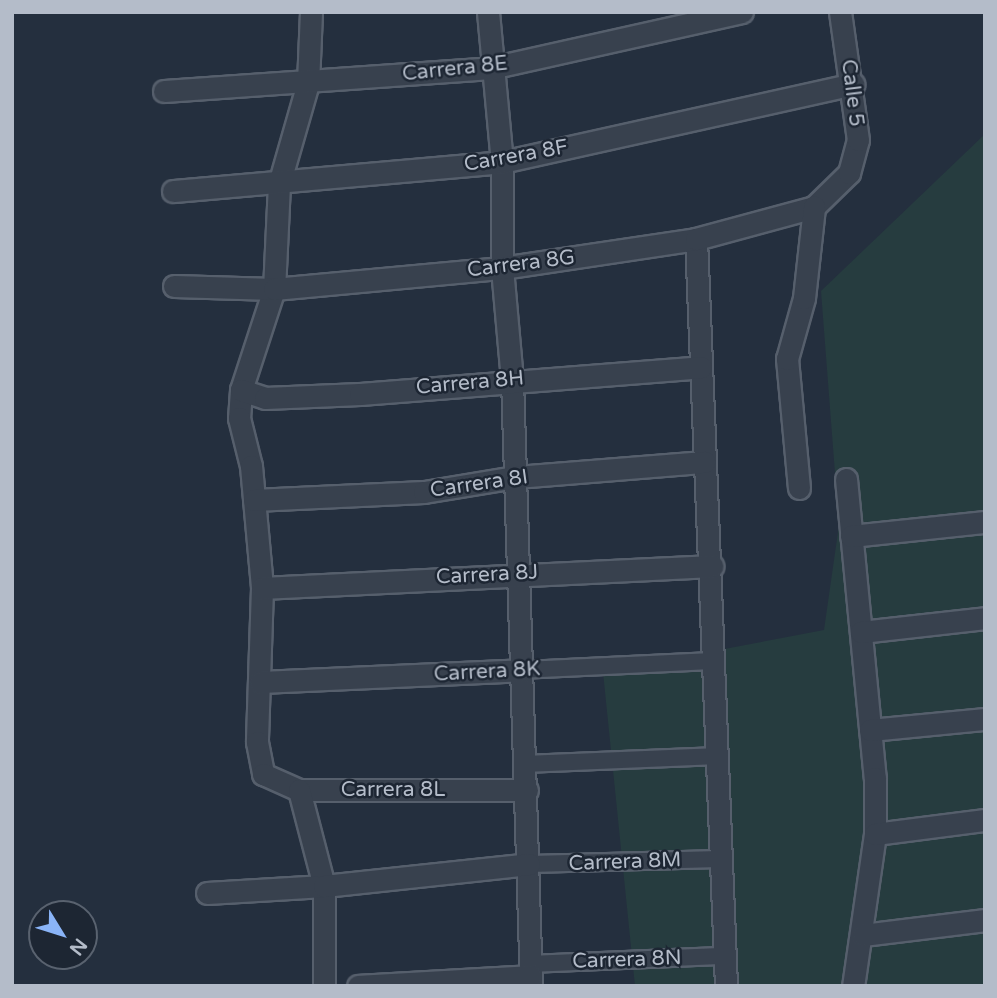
<!DOCTYPE html>
<html>
<head>
<meta charset="utf-8">
<style>
	body { margin:0 }
	#map { position:relative; width:997px; height:998px; overflow:hidden; background:#242f3e; font-family:"Varela Round",sans-serif }
	div>[style] { position:absolute }
	.green>* { inset:0; background:#263c3f }
	.roads { filter:drop-shadow(2px 0 #565f6c) drop-shadow(-2px 0 #565f6c) drop-shadow(0 2px #565f6c) drop-shadow(0 -2px #565f6c) }
	.pedestrian>* { height:16px; margin:-8px; padding:0 8px; transform-origin:8px; border-radius:8px; background:#38414e }
	.minor>* { height:21px; margin:-10.5px; padding:0 10.5px; transform-origin:10.5px; border-radius:10.5px; background:#38414e }
	span { translate:-50% -50%; white-space:nowrap; text-align:center; line-height:1.15; -webkit-text-stroke:5px #1d2633; paint-order:stroke }
	.street-label { font-size:21px; color:#b4bcc9 }
	.frame { position:absolute; inset:0; border:14px solid #b4bcc9; pointer-events:none }
	.north { position:absolute; left:28px; top:900px; width:70px; height:70px; box-sizing:border-box; background:#1d2633; border:2px solid #59626f; border-radius:50%; rotate:128deg; font-size:19px; font-weight:700; line-height:28px; text-align:center; color:#b4bcc9 }
	.north::after { content:''; display:block; margin:auto; width:24px; height:32px; background:#8ab4f8; clip-path:polygon(50% 0,100% 100%,50% 72%,0 100%) }
</style>
</head>
<body>
<div id="map">
	<div class="green">
		<div style="clip-path:polygon(985px 134px,985px 986px,635px 986px,603px 672px,824px 630px,839px 525px,821px 291px)"></div>
	</div>
	<div class="roads">
		<div class="pedestrian">
			<div style="left:522px;top:670px;width:193px;rotate:-2.7deg"></div>
			<div style="left:526px;top:764px;width:191px;rotate:-2.4deg"></div>
			<div style="left:529px;top:864px;width:192px;rotate:-1.5deg"></div>
			<div style="left:531px;top:964px;width:193px;rotate:-2.4deg"></div>
		</div>
		<div class="minor">
			<div style="left:311px;top:12px;width:71px;rotate:92.4deg"></div>
			<div style="left:308px;top:83px;width:105px;rotate:106deg"></div>
			<div style="left:279px;top:184px;width:105px;rotate:92.7deg"></div>
			<div style="left:274px;top:289px;width:106px;rotate:108.1deg"></div>
			<div style="left:241px;top:390px;width:28px;rotate:94deg"></div>
			<div style="left:239px;top:418px;width:49px;rotate:76deg"></div>
			<div style="left:251px;top:466px;width:122px;rotate:84.8deg"></div>
			<div style="left:262px;top:588px;width:154px;rotate:91.9deg"></div>
			<div style="left:257px;top:742px;width:33px;rotate:79deg"></div>
			<div style="left:263px;top:774px;width:39px;rotate:24deg"></div>
			<div style="left:299px;top:790px;width:228px"></div>
			<div style="left:488px;top:12px;width:151px;rotate:84.7deg"></div>
			<div style="left:502px;top:162px;width:106px;rotate:90deg"></div>
			<div style="left:502px;top:268px;width:111px;rotate:84.9deg"></div>
			<div style="left:512px;top:379px;width:607px;rotate:88.21deg"></div>
			<div style="left:164px;top:91px;width:328px;rotate:-4deg"></div>
			<div style="left:491px;top:68px;width:257px;rotate:-12.6deg"></div>
			<div style="left:173px;top:191px;width:330px;rotate:-5deg"></div>
			<div style="left:502px;top:162px;width:360px;rotate:-12.5deg"></div>
			<div style="left:696px;top:239px;width:748px;rotate:87.7deg"></div>
			<div style="left:174px;top:286px;width:100px;rotate:1.7deg"></div>
			<div style="left:274px;top:289px;width:229px;rotate:-5.3deg"></div>
			<div style="left:502px;top:268px;width:196px;rotate:-8.5deg"></div>
			<div style="left:696px;top:239px;width:122px;rotate:-15.2deg"></div>
			<div style="left:814px;top:207px;width:49px;rotate:-44.2deg"></div>
			<div style="left:849px;top:173px;width:34px;rotate:-75deg"></div>
			<div style="left:858px;top:140px;width:129px;rotate:-98deg"></div>
			<div style="left:241px;top:390px;width:25px;rotate:18deg"></div>
			<div style="left:265px;top:398px;width:95px;rotate:-2.4deg"></div>
			<div style="left:360px;top:394px;width:342px;rotate:-4.5deg"></div>
			<div style="left:846px;top:479px;width:300px;rotate:84.5deg"></div>
			<div style="left:875px;top:778px;width:56px;rotate:90deg"></div>
			<div style="left:875px;top:834px;width:154px;rotate:98.2deg"></div>
			<div style="left:799px;top:488px;width:130px;rotate:-95.3deg"></div>
			<div style="left:787px;top:359px;width:63px;rotate:-74.4deg"></div>
			<div style="left:804px;top:298px;width:92px;rotate:-83.7deg"></div>
			<div style="left:254px;top:500px;width:170px;rotate:-2.7deg"></div>
			<div style="left:424px;top:492px;width:93px;rotate:-9.3deg"></div>
			<div style="left:516px;top:477px;width:189px;rotate:-4.6deg"></div>
			<div style="left:851px;top:536px;width:135px;rotate:-6deg"></div>
			<div style="left:262px;top:588px;width:451px;rotate:-2.8deg"></div>
			<div style="left:861px;top:632px;width:125px;rotate:-6.4deg"></div>
			<div style="left:260px;top:682px;width:262px;rotate:-2.6deg"></div>
			<div style="left:870px;top:730px;width:116px;rotate:-5.5deg"></div>
			<div style="left:299px;top:790px;width:99px;rotate:75.4deg"></div>
			<div style="left:324px;top:886px;width:100px;rotate:90deg"></div>
			<div style="left:875px;top:834px;width:111px;rotate:-7.3deg"></div>
			<div style="left:207px;top:893px;width:117px;rotate:-3.4deg"></div>
			<div style="left:324px;top:886px;width:206px;rotate:-6.1deg"></div>
			<div style="left:863px;top:935px;width:123px;rotate:-7deg"></div>
			<div style="left:358px;top:986px;width:173px;rotate:-3.3deg"></div>
		</div>
	</div>
	<div class="street-label">
		<span style="left:455px;top:69px;rotate:-6deg">Carrera 8E</span>
		<span style="left:852px;top:93px;rotate:83deg">Calle 5</span>
		<span style="left:516px;top:156px;rotate:-10deg">Carrera 8F</span>
		<span style="left:521px;top:264px;rotate:-7deg">Carrera 8G</span>
		<span style="left:470px;top:383px;rotate:-5deg">Carrera 8H</span>
		<span style="left:479px;top:484px;rotate:-8deg">Carrera 8I</span>
		<span style="left:487px;top:575px;rotate:-3deg">Carrera 8J</span>
		<span style="left:487px;top:672px;rotate:-3deg">Carrera 8K</span>
		<span style="left:393px;top:790px">Carrera 8L</span>
		<span style="left:625px;top:862px;rotate:-2deg">Carrera 8M</span>
		<span style="left:627px;top:960px;rotate:-2deg">Carrera 8N</span>
	</div>
	<div class="frame"></div>
	<div class="north">N</div>
</div>
</body>
</html>
